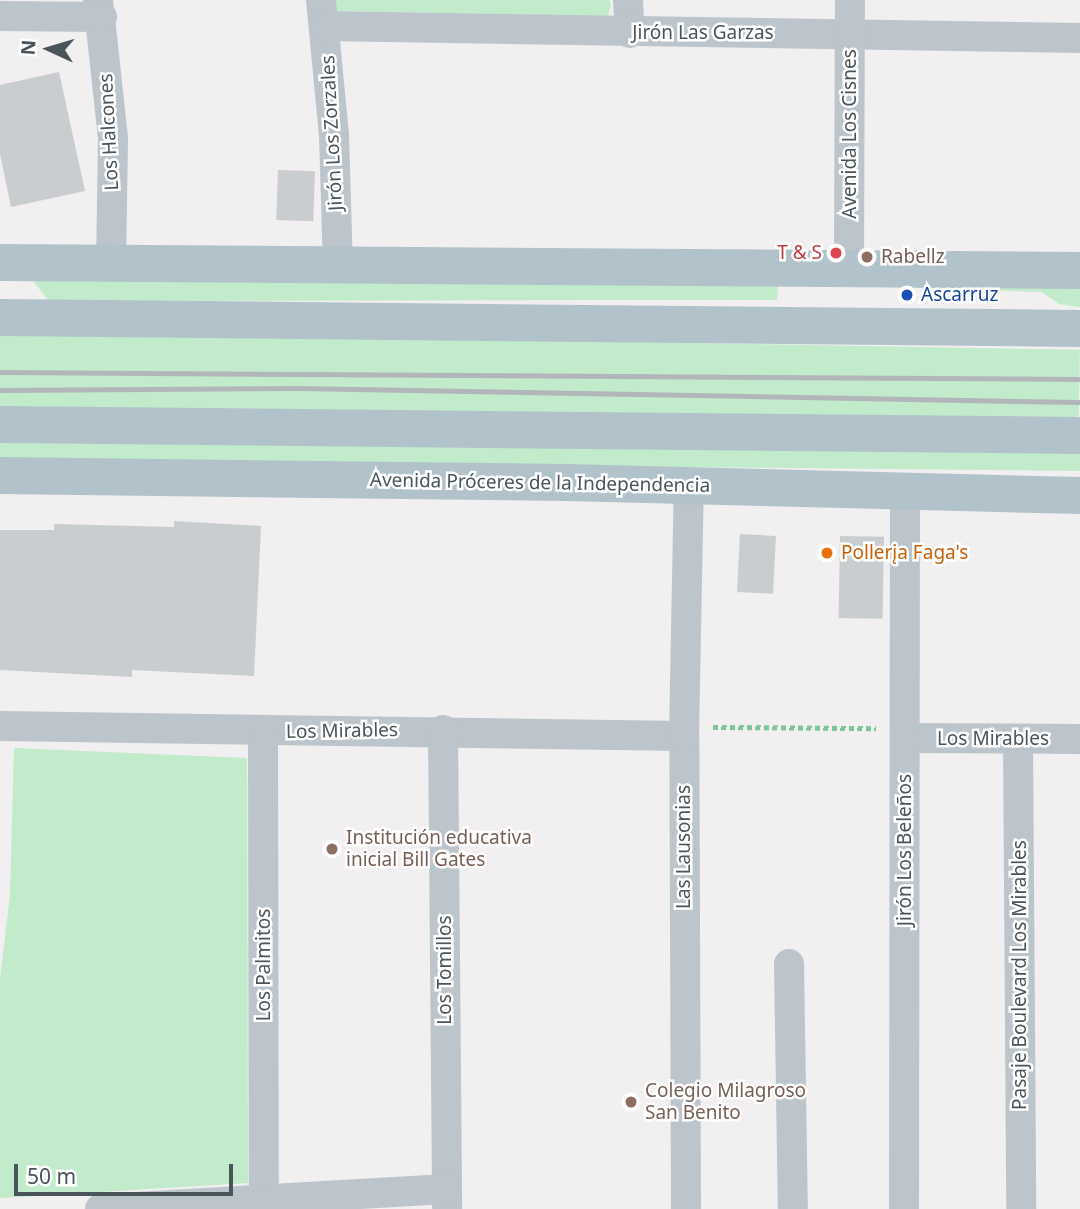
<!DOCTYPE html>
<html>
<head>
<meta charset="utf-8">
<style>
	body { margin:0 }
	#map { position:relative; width:1080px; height:1209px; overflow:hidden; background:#f1efef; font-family:"Noto Sans",sans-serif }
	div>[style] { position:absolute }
	.green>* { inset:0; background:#c1ebcb; transform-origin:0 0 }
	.building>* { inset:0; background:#c9cdd0; transform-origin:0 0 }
	.path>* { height:4.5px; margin-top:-2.25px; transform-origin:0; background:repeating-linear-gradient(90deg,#7cc697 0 5px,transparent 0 8.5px) }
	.minor>* { height:30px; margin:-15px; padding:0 15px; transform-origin:15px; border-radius:15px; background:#bcc5cb }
	.major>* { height:37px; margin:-18.5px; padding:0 18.5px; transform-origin:18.5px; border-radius:18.5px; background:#b1c2cb }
	.rail>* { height:5px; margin:-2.5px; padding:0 2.5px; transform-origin:2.5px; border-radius:2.5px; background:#b2b5b9 }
	.dots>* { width:19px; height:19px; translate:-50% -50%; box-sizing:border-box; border:4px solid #fff; border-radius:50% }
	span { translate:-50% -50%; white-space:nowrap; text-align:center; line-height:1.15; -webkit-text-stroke:5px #fff; paint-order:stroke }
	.street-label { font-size:19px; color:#49555b }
	.health-label { font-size:19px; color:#be3a42 }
	.right { translate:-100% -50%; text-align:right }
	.education-label { font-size:19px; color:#785e54 }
	.left { translate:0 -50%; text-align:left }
	.transit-label { font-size:19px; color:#164399 }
	.food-label { font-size:19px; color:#c56008 }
	.north { position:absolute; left:14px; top:14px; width:70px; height:70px; -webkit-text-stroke:5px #fff; paint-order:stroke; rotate:274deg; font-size:19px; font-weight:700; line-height:28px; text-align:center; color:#49555b }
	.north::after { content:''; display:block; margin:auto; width:24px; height:32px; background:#49555b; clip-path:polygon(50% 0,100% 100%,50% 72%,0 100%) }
	.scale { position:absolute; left:14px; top:1164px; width:219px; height:32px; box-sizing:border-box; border:4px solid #49555b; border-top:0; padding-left:9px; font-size:21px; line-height:24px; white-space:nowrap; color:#49555b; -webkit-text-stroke:5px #fff; paint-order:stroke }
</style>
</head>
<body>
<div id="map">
	<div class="green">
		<div style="clip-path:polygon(334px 0,609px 0,611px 5px,608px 16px,334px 11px)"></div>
		<div style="clip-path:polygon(29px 276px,1080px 283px,1080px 307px,1059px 304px,1042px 292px,834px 285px,778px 286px,777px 300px,49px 301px)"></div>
		<div style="left:0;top:331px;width:1080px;height:79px;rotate:1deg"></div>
		<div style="clip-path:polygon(0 443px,1080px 450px,1080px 471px,0 460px)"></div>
		<div style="clip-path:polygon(14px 748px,247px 758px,248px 1183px,0 1198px,0 979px,10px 895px)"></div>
	</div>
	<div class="building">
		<div style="clip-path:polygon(59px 72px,85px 191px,11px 207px,0 154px,0 85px)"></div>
		<div style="left:278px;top:170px;width:37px;height:50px;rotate:2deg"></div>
		<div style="clip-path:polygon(174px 521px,261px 526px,254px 676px,132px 670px,132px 677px,0 670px,0 530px,54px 530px,54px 524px,174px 527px)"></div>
		<div style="left:740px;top:534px;width:36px;height:58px;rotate:3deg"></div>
		<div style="left:840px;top:536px;width:44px;height:82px;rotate:1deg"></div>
	</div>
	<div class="path">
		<div style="left:713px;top:727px;width:163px;rotate:0.4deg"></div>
	</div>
	<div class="minor">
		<div style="left:98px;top:0;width:140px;rotate:83.8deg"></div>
		<div style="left:113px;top:139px;width:126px;rotate:90.9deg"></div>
		<div style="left:321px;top:0;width:135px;rotate:84.5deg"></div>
		<div style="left:334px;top:134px;width:133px;rotate:88.3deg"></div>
		<div style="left:628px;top:0;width:33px;rotate:87deg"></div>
		<div style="left:0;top:16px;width:102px;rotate:0.6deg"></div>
		<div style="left:325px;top:26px;width:755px;rotate:0.91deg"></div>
		<div style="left:849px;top:267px;width:267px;rotate:-89.8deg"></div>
		<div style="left:0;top:726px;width:684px;rotate:0.84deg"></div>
		<div style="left:443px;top:730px;width:479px;rotate:89.5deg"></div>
		<div style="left:263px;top:732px;width:466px;rotate:89.9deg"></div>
		<div style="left:906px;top:738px;width:174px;rotate:0.3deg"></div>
		<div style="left:1018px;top:740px;width:469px;rotate:89.6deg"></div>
		<div style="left:789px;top:964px;width:245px;rotate:89.1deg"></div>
		<div style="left:100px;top:1209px;width:347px;rotate:-3.3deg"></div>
		<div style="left:686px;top:1209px;width:473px;rotate:-90.2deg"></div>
		<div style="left:684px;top:736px;width:250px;rotate:-88.9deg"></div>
		<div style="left:904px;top:1209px;width:717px;rotate:-89.92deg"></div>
	</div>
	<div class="major">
		<div style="left:0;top:262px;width:1080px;rotate:0.42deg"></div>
		<div style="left:0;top:317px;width:1080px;rotate:0.58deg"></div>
		<div style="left:0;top:424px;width:1080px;rotate:0.58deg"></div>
		<div style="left:0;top:475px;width:565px;rotate:0.71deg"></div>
		<div style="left:565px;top:482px;width:515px;rotate:1.45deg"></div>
	</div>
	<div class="rail">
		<div style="left:0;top:372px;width:1080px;rotate:0.37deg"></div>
		<div style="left:0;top:390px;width:299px;rotate:-0.4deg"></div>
		<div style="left:299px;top:388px;width:781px;rotate:1.03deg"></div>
	</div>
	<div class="dots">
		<div style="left:836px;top:253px;background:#e0444e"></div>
		<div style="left:867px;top:257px;background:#8d6e63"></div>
		<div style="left:907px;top:295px;background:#1a4fb4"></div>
		<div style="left:827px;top:553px;background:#e8710a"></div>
		<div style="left:332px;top:849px;background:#8d6e63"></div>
		<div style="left:631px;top:1102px;background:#8d6e63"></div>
	</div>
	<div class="street-label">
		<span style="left:703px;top:33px">Jirón Las Garzas</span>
		<span style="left:109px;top:132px;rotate:-93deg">Los Halcones</span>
		<span style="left:332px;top:133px;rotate:-93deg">Jirón Los Zorzales</span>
		<span style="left:850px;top:134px;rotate:-90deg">Avenida Los Cisnes</span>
		<span style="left:540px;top:483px;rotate:1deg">Avenida Próceres de la Independencia</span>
		<span style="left:342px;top:731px;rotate:-1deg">Los Mirables</span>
		<span style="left:993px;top:739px">Los Mirables</span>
		<span style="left:684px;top:847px;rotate:-90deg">Las Lausonias</span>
		<span style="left:905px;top:850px;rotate:-90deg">Jirón Los Beleños</span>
		<span style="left:264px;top:965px;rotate:-90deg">Los Palmitos</span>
		<span style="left:445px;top:970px;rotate:-90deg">Los Tomillos</span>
		<span style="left:1020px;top:975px;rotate:-90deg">Pasaje Boulevard Los Mirables</span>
	</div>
	<div class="health-label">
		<span class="right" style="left:822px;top:253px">T &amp; S</span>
	</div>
	<div class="education-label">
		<span class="left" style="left:881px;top:257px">Rabellz</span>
		<span class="left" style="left:346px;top:849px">Institución educativa<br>inicial Bill Gates</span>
		<span class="left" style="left:645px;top:1102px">Colegio Milagroso<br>San Benito</span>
	</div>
	<div class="transit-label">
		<span class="left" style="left:921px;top:295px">Ascarruz</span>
	</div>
	<div class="food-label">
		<span class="left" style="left:841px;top:553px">Pollerįa Faga's</span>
	</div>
	<div class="north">N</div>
	<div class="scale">50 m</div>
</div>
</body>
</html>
